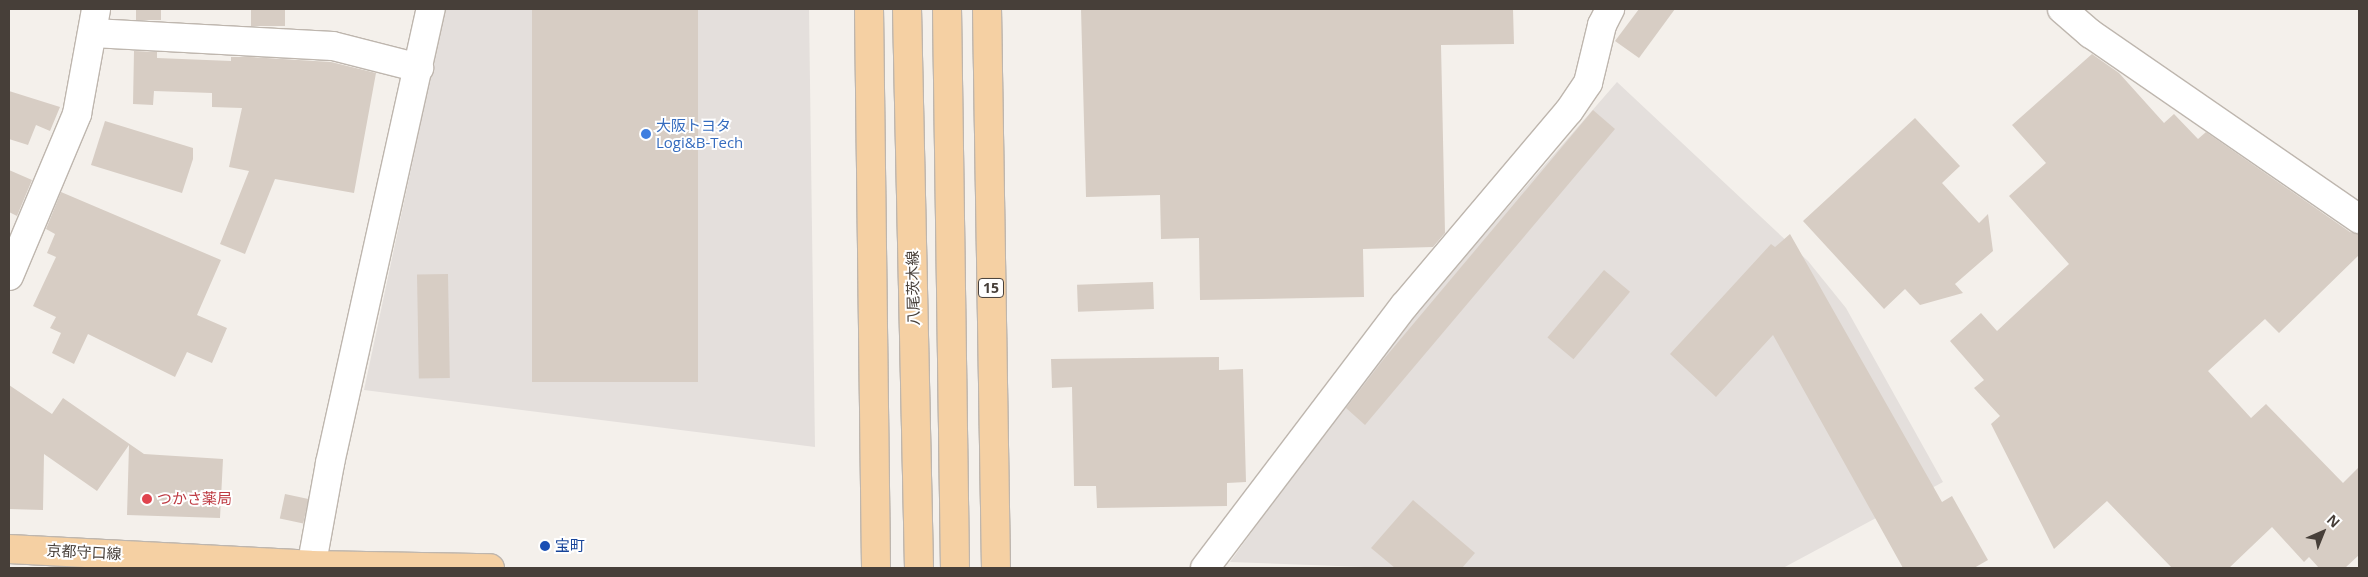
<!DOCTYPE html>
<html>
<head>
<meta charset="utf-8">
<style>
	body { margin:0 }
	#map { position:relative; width:2368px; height:577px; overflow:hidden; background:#f4f0eb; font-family:"Open Sans","Noto Sans JP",sans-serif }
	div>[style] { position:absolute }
	.industrial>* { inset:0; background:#e4dfdc }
	.building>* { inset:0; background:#d7cdc4; transform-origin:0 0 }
	.roads { filter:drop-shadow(1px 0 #beb6ae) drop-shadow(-1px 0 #beb6ae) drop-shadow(0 1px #beb6ae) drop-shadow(0 -1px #beb6ae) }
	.minor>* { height:28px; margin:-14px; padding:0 14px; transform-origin:14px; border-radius:14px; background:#fff }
	.major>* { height:28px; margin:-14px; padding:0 14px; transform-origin:14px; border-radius:14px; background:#f5d0a3 }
	.dots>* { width:14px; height:14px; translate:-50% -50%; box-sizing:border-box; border:2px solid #fff; border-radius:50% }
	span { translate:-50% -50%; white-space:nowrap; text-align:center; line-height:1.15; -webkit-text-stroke:4px #fff; paint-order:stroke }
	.shield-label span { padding:1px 4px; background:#fff; border:1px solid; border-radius:4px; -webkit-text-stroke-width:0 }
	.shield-label { font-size:14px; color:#473f39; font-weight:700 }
	.shop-label { font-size:15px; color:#366cbe }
	.left { translate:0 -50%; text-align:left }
	.street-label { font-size:15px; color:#473f39 }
	.health-label { font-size:15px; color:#be3a42 }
	.transit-label { font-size:15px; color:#164399 }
	.frame { position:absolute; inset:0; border:10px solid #473f39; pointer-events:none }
	.north { position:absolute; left:2298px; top:507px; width:50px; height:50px; -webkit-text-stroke:4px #fff; paint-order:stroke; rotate:44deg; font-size:14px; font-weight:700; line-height:20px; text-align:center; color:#473f39 }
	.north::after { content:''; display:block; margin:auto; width:18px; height:22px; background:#473f39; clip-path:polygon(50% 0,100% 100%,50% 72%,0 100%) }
</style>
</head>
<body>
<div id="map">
	<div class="industrial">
		<div style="clip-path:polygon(445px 9px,809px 9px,815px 447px,364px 390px)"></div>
		<div style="clip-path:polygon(1617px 82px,1808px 261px,1846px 308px,1943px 482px,1783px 568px,1392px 568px,1230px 562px,1417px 303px,1421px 307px)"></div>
	</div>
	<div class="building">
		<div style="left:136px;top:9px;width:25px;height:11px"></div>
		<div style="left:251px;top:9px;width:34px;height:17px"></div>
		<div style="left:532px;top:9px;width:166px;height:373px"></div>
		<div style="clip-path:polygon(1081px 9px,1513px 9px,1514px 44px,1441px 45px,1445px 233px,1433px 247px,1363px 249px,1364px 297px,1200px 300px,1199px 238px,1161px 239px,1160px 195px,1086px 197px)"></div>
		<div style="clip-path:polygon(1639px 9px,1675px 9px,1639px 58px,1615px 41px)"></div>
		<div style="clip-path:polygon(134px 51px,157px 52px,157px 58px,231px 61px,231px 57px,250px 57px,331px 62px,376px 73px,354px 193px,275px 179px,245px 254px,220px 244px,249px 171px,229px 167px,242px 108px,212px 107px,212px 93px,154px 91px,153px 105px,133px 104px)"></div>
		<div style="clip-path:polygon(2092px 54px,2119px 73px,2164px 123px,2174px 114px,2198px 139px,2206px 132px,2350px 232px,2359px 234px,2359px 255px,2279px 333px,2265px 319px,2208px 371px,2251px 418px,2266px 404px,2343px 483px,2359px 467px,2359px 555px,2345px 568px,2319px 568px,2309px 557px,2304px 562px,2272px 527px,2229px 568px,2172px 568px,2107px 501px,2054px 549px,1991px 424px,2000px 416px,1974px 388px,1984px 380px,1950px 341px,1981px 313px,1997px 331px,2069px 264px,2009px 196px,2046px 163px,2012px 125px)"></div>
		<div style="clip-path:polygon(9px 91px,60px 107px,50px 131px,36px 125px,28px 145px,9px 139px)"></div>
		<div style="clip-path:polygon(1593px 110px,1615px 129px,1365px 425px,1346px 408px,1383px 360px)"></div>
		<div style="clip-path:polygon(1915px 118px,1960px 166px,1942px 183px,1979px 223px,1988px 214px,1993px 251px,1955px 284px,1963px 293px,1920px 305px,1905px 289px,1884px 309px,1803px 221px)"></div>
		<div style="clip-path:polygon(105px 121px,193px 148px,193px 159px,182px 193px,91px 165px)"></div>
		<div style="clip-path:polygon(9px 170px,32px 180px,17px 216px,9px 212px)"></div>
		<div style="clip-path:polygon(61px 192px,221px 260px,197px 315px,227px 328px,212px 363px,187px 352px,175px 377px,88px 334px,74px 364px,52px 353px,61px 333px,50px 328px,56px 317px,33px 306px,56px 257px,47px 253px,55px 234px,46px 229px)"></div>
		<div style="clip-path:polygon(1790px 234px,1942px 502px,1952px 496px,1988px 560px,1974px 568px,1903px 568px,1773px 335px,1716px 397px,1670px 354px,1771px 244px,1775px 247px)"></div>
		<div style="left:1604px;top:270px;width:34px;height:88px;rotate:40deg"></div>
		<div style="left:448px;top:274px;width:104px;height:31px;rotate:89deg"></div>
		<div style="left:1153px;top:282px;width:27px;height:76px;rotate:88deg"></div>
		<div style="clip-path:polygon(1219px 357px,1219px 370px,1243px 369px,1246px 482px,1227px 483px,1227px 506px,1097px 508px,1096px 486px,1074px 486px,1072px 387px,1052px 388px,1051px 359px)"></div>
		<div style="clip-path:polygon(9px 385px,52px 414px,63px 398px,144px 454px,223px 459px,220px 518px,127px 515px,129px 445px,97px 491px,44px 454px,43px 510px,9px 509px)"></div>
		<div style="left:285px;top:494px;width:24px;height:25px;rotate:12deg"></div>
		<div style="clip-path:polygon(1413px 500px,1475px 553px,1462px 568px,1395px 568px,1371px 548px)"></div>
	</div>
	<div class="roads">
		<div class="minor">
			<div style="left:2062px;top:9px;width:38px;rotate:41deg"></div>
			<div style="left:2091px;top:34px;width:326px;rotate:34.6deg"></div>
			<div style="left:93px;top:33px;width:240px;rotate:3.1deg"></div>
			<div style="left:333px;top:46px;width:89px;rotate:14.3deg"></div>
			<div style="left:9px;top:276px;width:176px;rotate:-67.2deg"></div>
			<div style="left:77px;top:114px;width:107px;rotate:-79.7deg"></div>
			<div style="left:311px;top:568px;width:107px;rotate:-79.7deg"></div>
			<div style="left:330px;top:463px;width:465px;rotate:-77.5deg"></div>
			<div style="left:1205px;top:568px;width:329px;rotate:-52.8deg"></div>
			<div style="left:1404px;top:306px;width:255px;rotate:-49.8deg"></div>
			<div style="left:1569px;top:111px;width:34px;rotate:-56deg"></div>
			<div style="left:1588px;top:83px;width:60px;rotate:-76.4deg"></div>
			<div style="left:1602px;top:25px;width:18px;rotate:-63deg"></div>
		</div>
		<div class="major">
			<div style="left:869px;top:9px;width:559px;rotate:89.28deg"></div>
			<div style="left:907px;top:9px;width:559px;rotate:88.77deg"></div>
			<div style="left:947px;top:9px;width:559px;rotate:89.18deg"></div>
			<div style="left:987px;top:9px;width:559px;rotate:89.08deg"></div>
			<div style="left:9px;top:549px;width:302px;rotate:3deg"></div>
			<div style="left:311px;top:565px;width:179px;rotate:1deg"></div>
		</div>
	</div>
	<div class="dots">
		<div style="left:646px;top:134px;background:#3f7fe0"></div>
		<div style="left:147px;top:499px;background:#e0444e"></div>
		<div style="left:545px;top:546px;background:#1a4fb4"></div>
	</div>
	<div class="shield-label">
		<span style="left:991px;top:288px">15</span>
	</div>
	<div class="shop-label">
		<span class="left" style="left:656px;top:134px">大阪トヨタ<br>Logi&amp;B-Tech</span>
	</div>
	<div class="street-label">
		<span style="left:913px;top:288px;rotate:-91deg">八尾茨木線</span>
		<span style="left:84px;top:552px;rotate:3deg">京都守口線</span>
	</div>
	<div class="health-label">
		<span class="left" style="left:157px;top:499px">つかさ薬局</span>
	</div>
	<div class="transit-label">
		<span class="left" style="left:555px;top:546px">宝町</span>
	</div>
	<div class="frame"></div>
	<div class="north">N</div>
</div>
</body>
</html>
